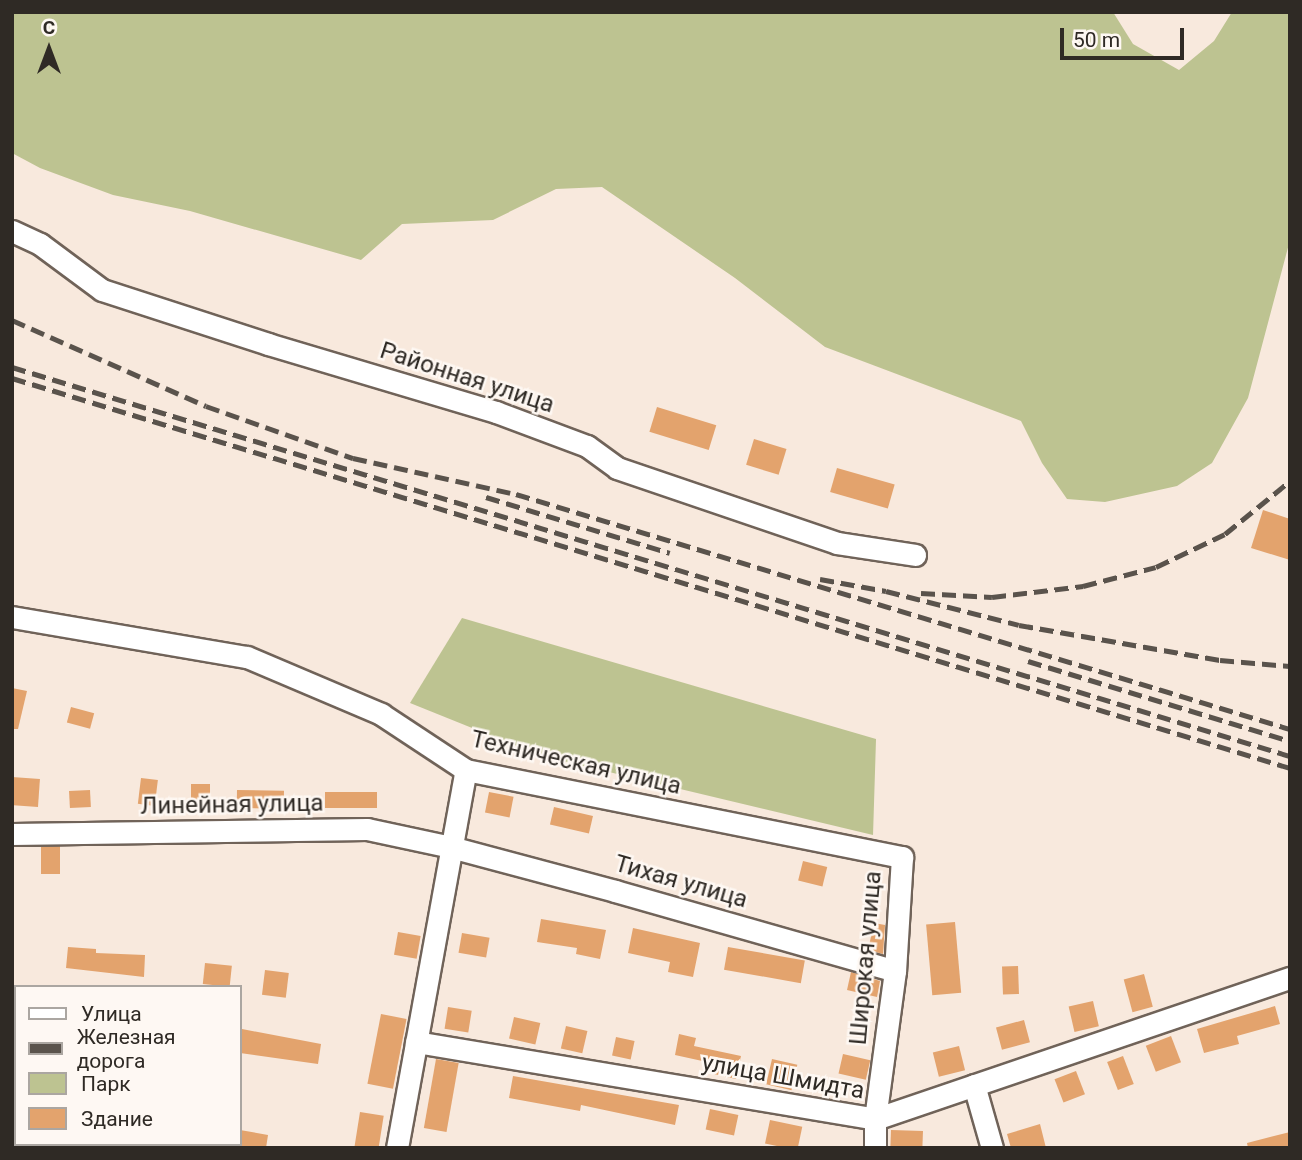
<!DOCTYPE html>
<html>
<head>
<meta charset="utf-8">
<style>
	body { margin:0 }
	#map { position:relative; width:1302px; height:1160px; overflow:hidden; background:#f8e9dd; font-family:Roboto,sans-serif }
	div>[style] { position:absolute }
	.green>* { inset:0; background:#bdc391 }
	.building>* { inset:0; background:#e3a36d; transform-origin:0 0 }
	.roads { filter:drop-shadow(2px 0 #706359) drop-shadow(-2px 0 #706359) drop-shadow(0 2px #706359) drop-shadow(0 -2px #706359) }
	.minor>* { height:21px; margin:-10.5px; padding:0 10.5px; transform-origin:10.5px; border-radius:10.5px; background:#fff }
	.rail>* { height:5px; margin-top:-2.5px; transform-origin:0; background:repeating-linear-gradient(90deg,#5a534c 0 14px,transparent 0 21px) }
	span { translate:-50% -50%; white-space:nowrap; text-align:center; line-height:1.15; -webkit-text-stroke:5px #fef8f3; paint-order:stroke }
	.street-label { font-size:24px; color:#2f2a25 }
	.frame { position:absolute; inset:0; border:14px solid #2f2a25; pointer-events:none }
	.legend { position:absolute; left:14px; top:985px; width:228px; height:161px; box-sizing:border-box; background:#fef8f3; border:2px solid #aba6a1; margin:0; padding:9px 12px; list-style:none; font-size:21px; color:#2f2a25 }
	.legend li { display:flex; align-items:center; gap:14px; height:35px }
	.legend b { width:35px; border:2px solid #aba6a1 }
	.north { position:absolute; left:14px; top:14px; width:70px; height:70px; -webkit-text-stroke:5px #fef8f3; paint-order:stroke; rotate:0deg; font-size:19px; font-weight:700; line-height:28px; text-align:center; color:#2f2a25 }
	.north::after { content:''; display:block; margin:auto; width:24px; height:32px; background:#2f2a25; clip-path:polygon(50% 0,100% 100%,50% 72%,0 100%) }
	.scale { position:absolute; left:1060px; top:28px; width:124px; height:32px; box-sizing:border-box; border:4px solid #2f2a25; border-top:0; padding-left:9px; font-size:21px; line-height:24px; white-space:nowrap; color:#2f2a25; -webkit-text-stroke:5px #fef8f3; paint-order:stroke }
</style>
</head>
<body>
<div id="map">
	<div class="green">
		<div style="clip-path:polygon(12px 12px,1113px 12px,1133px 44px,1179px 70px,1214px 41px,1232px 12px,1290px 12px,1290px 240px,1248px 398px,1212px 463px,1177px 486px,1105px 502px,1067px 499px,1042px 463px,1021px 421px,825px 347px,735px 278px,602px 187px,556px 189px,493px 220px,402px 224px,361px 260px,190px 211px,113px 195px,40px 168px,12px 153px)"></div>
		<div style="clip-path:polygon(462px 618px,876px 739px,873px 835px,542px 756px,410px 703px)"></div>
	</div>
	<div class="building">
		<div style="left:657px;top:407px;width:62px;height:26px;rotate:17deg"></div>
		<div style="left:754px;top:439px;width:34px;height:27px;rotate:17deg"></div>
		<div style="left:837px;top:468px;width:60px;height:25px;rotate:16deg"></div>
		<div style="clip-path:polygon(1263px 510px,1290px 519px,1290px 560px,1251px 548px)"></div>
		<div style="clip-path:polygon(12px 688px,27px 691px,18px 729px,12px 729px)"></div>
		<div style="left:71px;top:707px;width:24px;height:16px;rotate:15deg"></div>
		<div style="left:12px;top:777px;width:28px;height:28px;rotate:4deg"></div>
		<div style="left:141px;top:778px;width:17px;height:26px;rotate:7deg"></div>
		<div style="left:191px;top:784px;width:19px;height:23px"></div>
		<div style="left:90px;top:790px;width:17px;height:21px;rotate:87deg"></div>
		<div style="left:237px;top:790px;width:47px;height:18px;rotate:1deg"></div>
		<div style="left:325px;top:792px;width:52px;height:16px"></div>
		<div style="left:489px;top:792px;width:25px;height:21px;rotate:11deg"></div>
		<div style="left:554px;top:807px;width:40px;height:18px;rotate:13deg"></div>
		<div style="left:60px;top:846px;width:28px;height:19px;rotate:90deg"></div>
		<div style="left:803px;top:861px;width:25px;height:20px;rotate:14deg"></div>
		<div style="clip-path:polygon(541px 919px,606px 930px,600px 959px,576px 954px,577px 948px,537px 942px)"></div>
		<div style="left:955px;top:922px;width:71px;height:29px;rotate:85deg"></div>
		<div style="clip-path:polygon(874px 923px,885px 925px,883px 954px,868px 950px)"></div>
		<div style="clip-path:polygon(633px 928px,700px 943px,693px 977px,668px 972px,670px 962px,628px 953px)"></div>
		<div style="left:398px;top:932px;width:23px;height:23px;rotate:10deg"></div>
		<div style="left:462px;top:933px;width:28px;height:20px;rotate:10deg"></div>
		<div style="clip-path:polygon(68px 947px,96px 949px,96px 953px,145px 955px,144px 977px,66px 968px)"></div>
		<div style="left:728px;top:947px;width:78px;height:23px;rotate:10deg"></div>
		<div style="left:205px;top:963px;width:27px;height:21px;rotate:6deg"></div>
		<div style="left:1018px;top:966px;width:28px;height:16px;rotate:88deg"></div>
		<div style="left:265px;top:970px;width:24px;height:25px;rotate:7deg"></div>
		<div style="clip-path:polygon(851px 972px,880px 981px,877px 997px,847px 990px)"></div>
		<div style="left:1144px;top:974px;width:34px;height:21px;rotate:75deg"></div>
		<div style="left:1093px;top:1001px;width:26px;height:25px;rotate:77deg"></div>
		<div style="clip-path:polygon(1275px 1006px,1280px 1024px,1237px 1036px,1239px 1044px,1204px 1053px,1197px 1029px)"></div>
		<div style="left:448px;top:1007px;width:24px;height:22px;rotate:9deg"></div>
		<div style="left:381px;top:1014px;width:26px;height:71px;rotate:11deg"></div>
		<div style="left:514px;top:1017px;width:27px;height:22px;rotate:13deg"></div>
		<div style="left:1024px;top:1020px;width:23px;height:29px;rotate:75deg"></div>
		<div style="left:566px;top:1026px;width:22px;height:23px;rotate:13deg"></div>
		<div style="clip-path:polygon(242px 1029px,321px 1044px,318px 1064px,240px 1053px)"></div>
		<div style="clip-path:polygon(679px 1034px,696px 1038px,694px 1046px,741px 1056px,736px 1079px,714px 1074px,716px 1064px,675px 1055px)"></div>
		<div style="left:1171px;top:1036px;width:28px;height:27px;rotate:69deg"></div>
		<div style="left:616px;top:1037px;width:19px;height:19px;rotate:12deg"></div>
		<div style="left:959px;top:1046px;width:25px;height:27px;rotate:76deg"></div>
		<div style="left:843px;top:1054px;width:28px;height:20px;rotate:13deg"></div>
		<div style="left:1123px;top:1056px;width:30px;height:17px;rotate:69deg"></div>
		<div style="left:436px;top:1059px;width:23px;height:70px;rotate:10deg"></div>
		<div style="left:772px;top:1059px;width:26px;height:26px;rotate:13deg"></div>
		<div style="left:1076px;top:1071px;width:25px;height:23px;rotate:69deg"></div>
		<div style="clip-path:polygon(513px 1076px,679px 1105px,675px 1125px,581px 1105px,580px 1111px,509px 1098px)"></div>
		<div style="left:710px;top:1109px;width:29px;height:21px;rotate:12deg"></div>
		<div style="left:360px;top:1112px;width:24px;height:36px;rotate:9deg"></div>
		<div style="left:770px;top:1120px;width:33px;height:24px;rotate:12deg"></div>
		<div style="clip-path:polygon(1040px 1124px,1046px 1148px,1011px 1148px,1007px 1134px)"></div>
		<div style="clip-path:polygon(240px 1130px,268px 1135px,266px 1148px,240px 1148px)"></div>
		<div style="left:891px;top:1130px;width:32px;height:18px;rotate:2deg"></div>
		<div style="clip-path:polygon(1290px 1132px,1290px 1148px,1248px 1148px,1247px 1143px)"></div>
	</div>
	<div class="roads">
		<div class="minor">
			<div style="left:12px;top:231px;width:31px;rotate:25deg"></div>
			<div style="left:40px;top:244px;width:77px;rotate:36.6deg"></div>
			<div style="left:102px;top:290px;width:175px;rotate:18deg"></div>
			<div style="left:268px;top:344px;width:238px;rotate:16.6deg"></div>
			<div style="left:496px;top:412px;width:97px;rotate:20.5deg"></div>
			<div style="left:587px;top:446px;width:37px;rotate:36deg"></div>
			<div style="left:617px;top:468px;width:232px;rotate:18.8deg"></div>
			<div style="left:837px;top:543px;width:79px;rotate:8.7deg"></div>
			<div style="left:12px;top:617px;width:238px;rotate:9.7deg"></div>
			<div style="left:247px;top:657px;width:146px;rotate:23deg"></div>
			<div style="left:381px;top:714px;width:102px;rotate:33.4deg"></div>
			<div style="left:466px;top:770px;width:445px;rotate:11.3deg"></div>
			<div style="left:902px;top:857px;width:114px;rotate:93.5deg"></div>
			<div style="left:895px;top:971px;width:149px;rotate:97.7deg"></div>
			<div style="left:875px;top:1119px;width:29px;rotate:90deg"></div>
			<div style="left:12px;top:834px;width:355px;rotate:-0.8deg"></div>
			<div style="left:367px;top:829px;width:86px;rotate:12.1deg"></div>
			<div style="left:451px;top:847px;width:170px;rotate:15deg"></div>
			<div style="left:615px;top:891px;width:291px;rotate:15.9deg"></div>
			<div style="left:416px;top:1042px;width:465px;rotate:9.5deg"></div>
			<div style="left:875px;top:1119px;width:438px;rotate:-18.8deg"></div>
			<div style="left:974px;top:1085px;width:66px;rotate:74.1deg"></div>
			<div style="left:397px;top:1148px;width:384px;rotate:-79.7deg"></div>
		</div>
	</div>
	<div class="rail">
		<div style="left:12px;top:320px;width:212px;rotate:23.9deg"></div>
		<div style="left:206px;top:406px;width:156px;rotate:19.5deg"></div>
		<div style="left:353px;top:458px;width:167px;rotate:12.5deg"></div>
		<div style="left:516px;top:494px;width:809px;rotate:16.89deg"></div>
		<div style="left:12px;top:367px;width:1336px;rotate:16.93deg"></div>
		<div style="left:12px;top:378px;width:1336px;rotate:16.97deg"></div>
		<div style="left:486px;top:497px;width:192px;rotate:16.9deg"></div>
		<div style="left:820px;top:579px;width:67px;rotate:10.3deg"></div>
		<div style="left:886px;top:591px;width:137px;rotate:14.3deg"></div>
		<div style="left:1019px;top:625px;width:204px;rotate:9.9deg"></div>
		<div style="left:1220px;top:660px;width:70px;rotate:4.9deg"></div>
		<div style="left:921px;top:593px;width:71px;rotate:3.2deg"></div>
		<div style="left:992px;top:597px;width:92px;rotate:-6.9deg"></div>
		<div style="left:1083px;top:586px;width:75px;rotate:-14.6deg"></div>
		<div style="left:1156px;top:567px;width:76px;rotate:-25.6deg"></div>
		<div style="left:1225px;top:534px;width:84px;rotate:-39.2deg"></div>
		<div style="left:1028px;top:661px;width:274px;rotate:17deg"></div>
	</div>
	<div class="street-label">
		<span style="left:467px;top:378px;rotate:18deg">Районная улица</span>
		<span style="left:576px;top:763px;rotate:13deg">Техническая улица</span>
		<span style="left:232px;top:805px;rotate:-1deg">Линейная улица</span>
		<span style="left:681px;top:882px;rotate:16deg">Тихая улица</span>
		<span style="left:866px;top:958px;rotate:-85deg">Широкая улица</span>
		<span style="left:783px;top:1077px;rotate:10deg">улица Шмидта</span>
	</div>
	<div class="frame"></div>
	<ul class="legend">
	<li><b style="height:9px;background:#fff"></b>Улица</li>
	<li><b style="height:9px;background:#5a534c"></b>Железная дорога</li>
	<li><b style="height:19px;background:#bdc391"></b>Парк</li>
	<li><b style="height:19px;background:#e3a36d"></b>Здание</li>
	</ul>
	<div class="north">С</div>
	<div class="scale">50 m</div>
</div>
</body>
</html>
